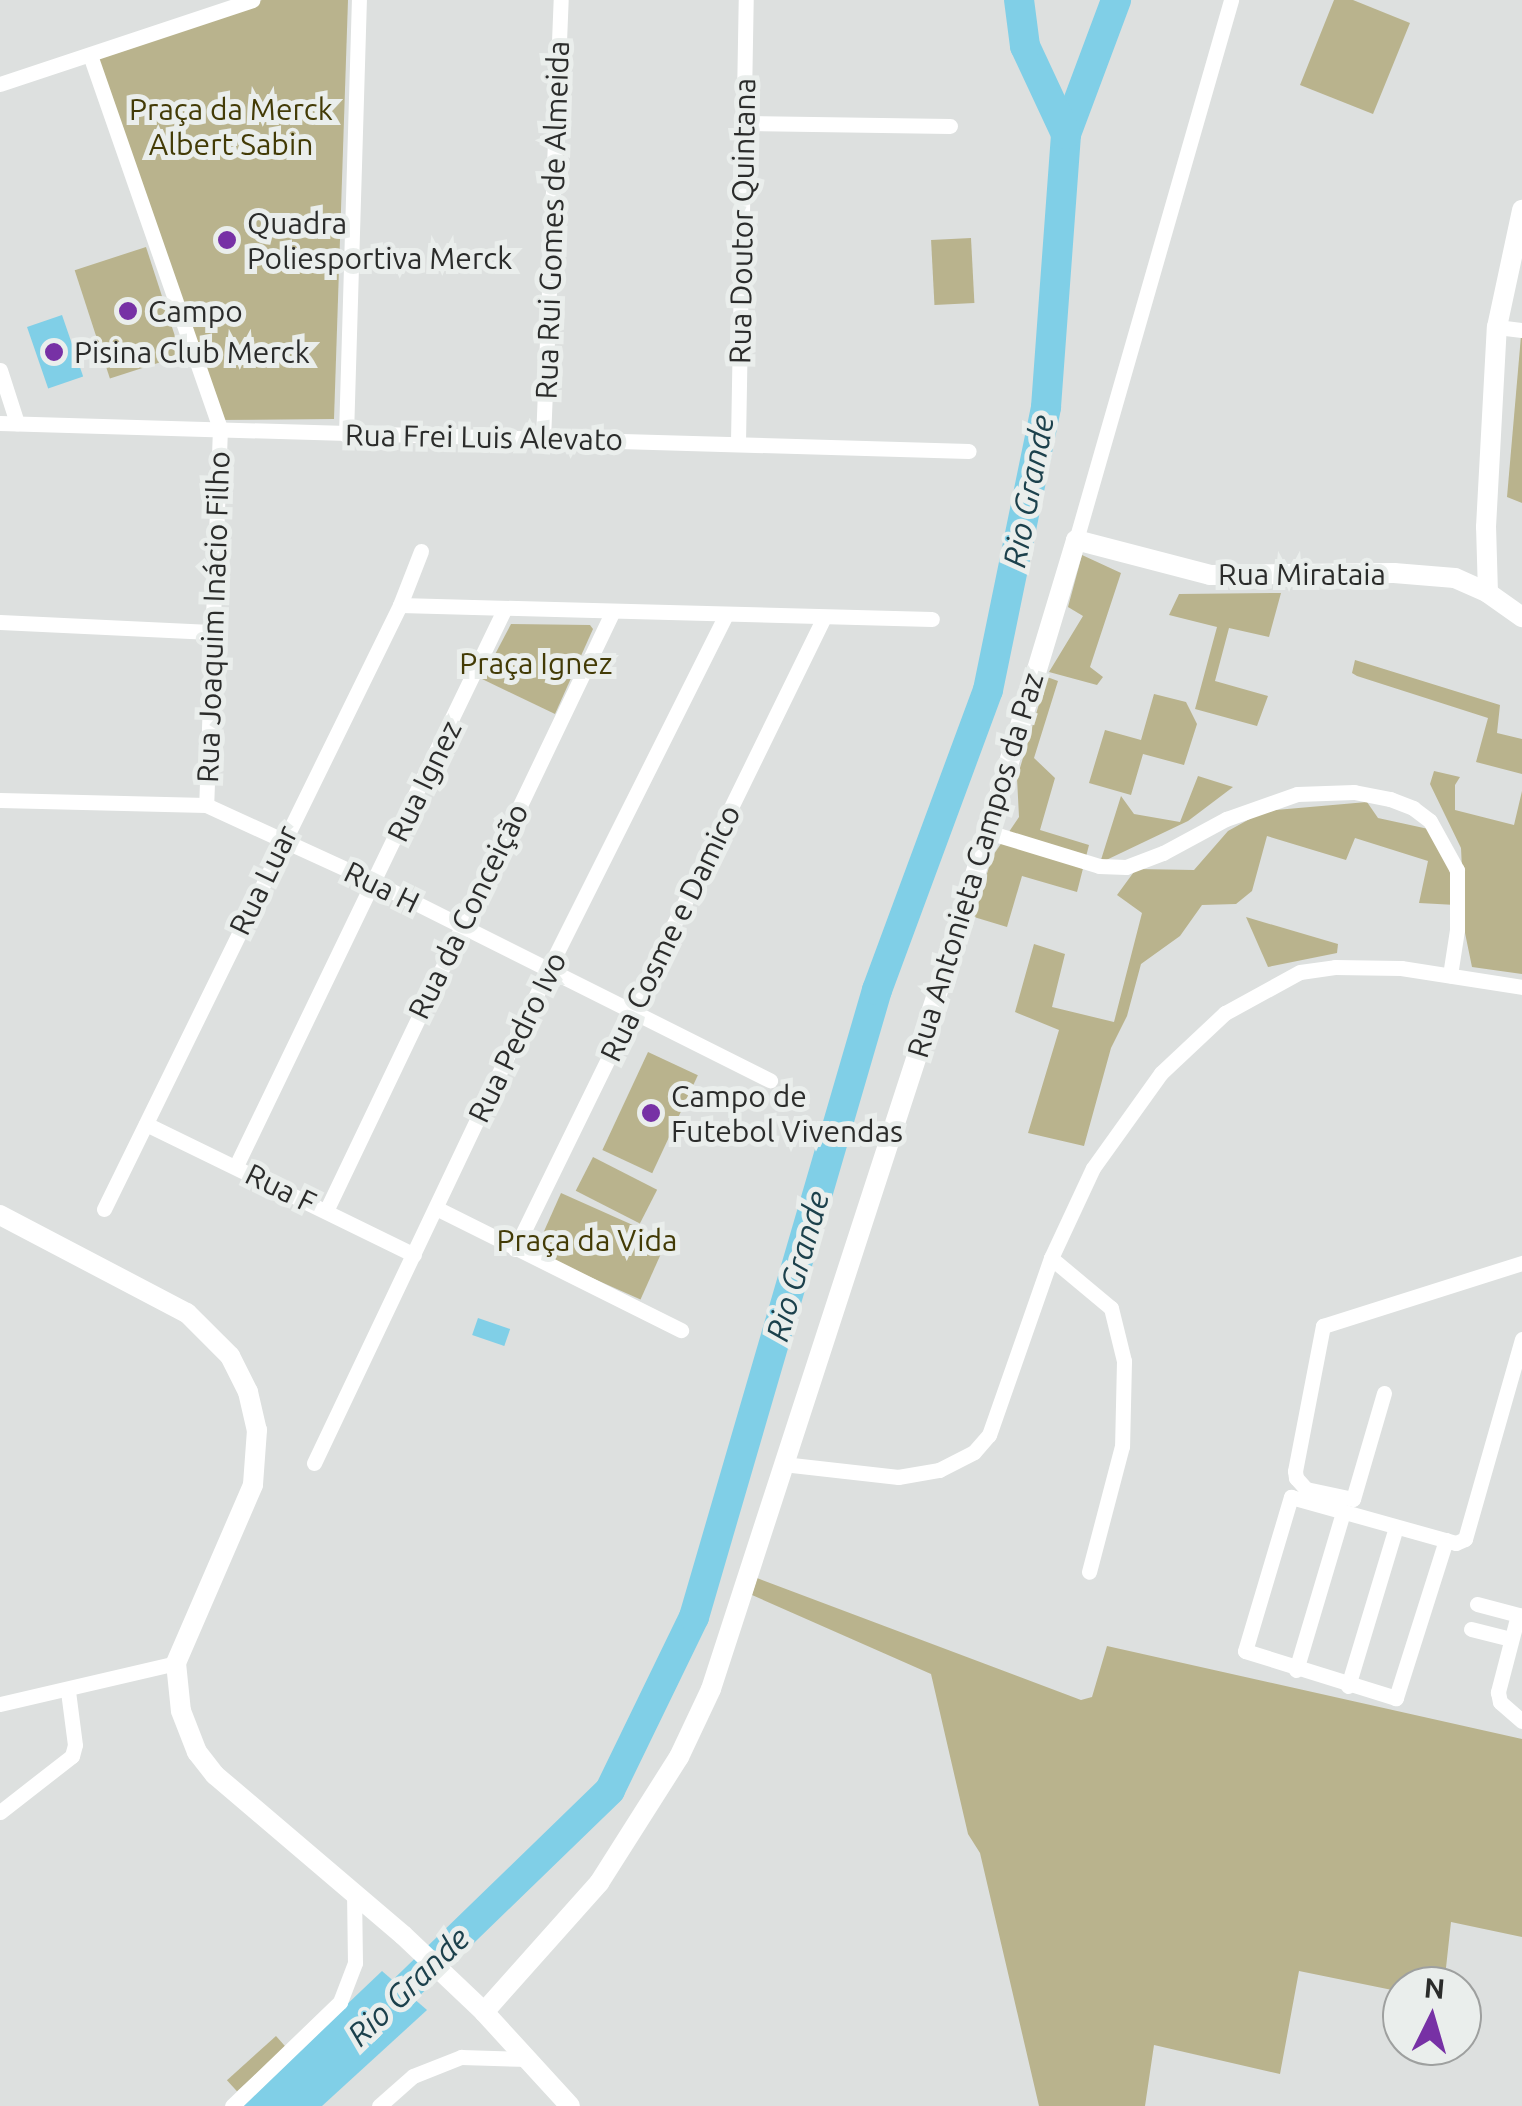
<!DOCTYPE html>
<html>
<head>
<meta charset="utf-8">
<style>
	body { margin:0 }
	#map { position:relative; width:1522px; height:2106px; overflow:hidden; background:#dde0df; font-family:Ubuntu,sans-serif }
	div>[style] { position:absolute }
	.green>* { inset:0; background:#b9b38d; transform-origin:0 0 }
	.water>* { inset:0; background:#80cfe7; transform-origin:0 0 }
	.river>* { height:30px; margin:-15px; padding:0 15px; transform-origin:15px; border-radius:15px; background:#80cfe7 }
	.street>* { height:15px; margin:-7.5px; padding:0 7.5px; transform-origin:7.5px; border-radius:7.5px; background:#fff }
	.secondary>* { height:20px; margin:-10px; padding:0 10px; transform-origin:10px; border-radius:10px; background:#fff }
	.dots>* { width:28px; height:28px; translate:-50% -50%; box-sizing:border-box; border:5px solid #eaeeec; border-radius:50% }
	span { translate:-50% -50%; white-space:nowrap; text-align:center; line-height:1.15; -webkit-text-stroke:10px #eaeeec; paint-order:stroke }
	.park-label { font-size:30px; color:#433b06 }
	.street-label { font-size:30px; color:#2b2c2b }
	.poi-label { font-size:30px; color:#2b2c2b }
	.left { translate:0 -50%; text-align:left }
	.water-label { font-size:32px; color:#1c414c; font-style:italic }
	.north { position:absolute; left:1382px; top:1966px; width:100px; height:100px; box-sizing:border-box; background:#eaeeec; border:2px solid #9ea09f; border-radius:50%; rotate:5deg; font-size:28px; font-weight:700; line-height:40px; text-align:center; color:#2b2c2b }
	.north::after { content:''; display:block; margin:auto; width:35px; height:45px; background:#7731a5; clip-path:polygon(50% 0,100% 100%,50% 72%,0 100%) }
</style>
</head>
<body>
<div id="map">
	<div class="green">
		<div style="clip-path:polygon(262px 0,348px 0,334px 419px,212px 420px,92px 56px)"></div>
		<div style="clip-path:polygon(1334px 0,1353px 0,1410px 23px,1373px 114px,1300px 85px)"></div>
		<div style="left:971px;top:238px;width:65px;height:40px;rotate:87deg"></div>
		<div style="left:146px;top:247px;width:114px;height:75px;rotate:72deg"></div>
		<div style="clip-path:polygon(1521px 336px,1522px 336px,1522px 503px,1507px 497px)"></div>
		<div style="clip-path:polygon(1082px 555px,1121px 573px,1090px 667px,1103px 677px,1097px 685px,1049px 672px,1083px 616px,1068px 607px)"></div>
		<div style="clip-path:polygon(1281px 593px,1269px 637px,1229px 628px,1215px 681px,1268px 696px,1257px 726px,1195px 709px,1217px 627px,1169px 615px,1179px 594px)"></div>
		<div style="clip-path:polygon(511px 624px,590px 625px,593px 629px,555px 714px,482px 679px)"></div>
		<div style="clip-path:polygon(1355px 660px,1500px 705px,1497px 733px,1522px 739px,1522px 774px,1476px 762px,1488px 718px,1357px 676px,1352px 673px)"></div>
		<div style="clip-path:polygon(1047px 677px,1058px 681px,1034px 758px,1055px 778px,1040px 830px,1089px 845px,1077px 892px,1022px 876px,1007px 927px,974px 917px,992px 857px,1019px 817px,1017px 778px)"></div>
		<div style="clip-path:polygon(1154px 694px,1186px 702px,1197px 724px,1184px 765px,1143px 754px,1131px 795px,1089px 783px,1105px 730px,1141px 740px)"></div>
		<div style="clip-path:polygon(1434px 771px,1460px 777px,1455px 785px,1455px 810px,1514px 825px,1522px 791px,1522px 974px,1472px 967px,1465px 933px,1461px 848px,1430px 784px)"></div>
		<div style="clip-path:polygon(1198px 776px,1233px 787px,1188px 821px,1100px 863px,1121px 796px,1134px 814px,1180px 822px)"></div>
		<div style="clip-path:polygon(1367px 802px,1378px 818px,1433px 830px,1446px 852px,1456px 905px,1419px 903px,1428px 861px,1355px 838px,1346px 860px,1267px 836px,1252px 891px,1236px 904px,1202px 905px,1180px 936px,1141px 964px,1127px 1016px,1111px 1048px,1084px 1146px,1028px 1133px,1059px 1030px,1015px 1012px,1034px 944px,1065px 954px,1052px 1007px,1114px 1022px,1142px 913px,1117px 895px,1136px 869px,1194px 870px,1228px 831px,1264px 811px)"></div>
		<div style="clip-path:polygon(1246px 917px,1338px 944px,1337px 953px,1268px 967px)"></div>
		<div style="left:648px;top:1052px;width:55px;height:108px;rotate:25deg"></div>
		<div style="left:593px;top:1157px;width:72px;height:38px;rotate:27deg"></div>
		<div style="left:561px;top:1193px;width:116px;height:65px;rotate:24deg"></div>
		<div style="clip-path:polygon(757px 1578px,1081px 1700px,1092px 1697px,1107px 1646px,1522px 1739px,1522px 1937px,1451px 1922px,1444px 1986px,1402px 1986px,1402px 1992px,1299px 1971px,1280px 2074px,1154px 2045px,1145px 2106px,1039px 2106px,980px 1853px,968px 1834px,931px 1674px,752px 1595px)"></div>
		<div style="left:276px;top:2036px;width:15px;height:66px;rotate:48deg"></div>
	</div>
	<div class="water">
		<div style="left:62px;top:315px;width:65px;height:37px;rotate:71deg"></div>
		<div style="left:478px;top:1318px;width:34px;height:18px;rotate:19deg"></div>
		<div style="clip-path:polygon(382px 1971px,427px 2010px,322px 2106px,240px 2106px)"></div>
	</div>
	<div class="river">
		<div style="left:1066px;top:134px;width:143px;rotate:-69.5deg"></div>
		<div style="left:376px;top:2017px;width:326px;rotate:-44.1deg"></div>
		<div style="left:610px;top:1790px;width:192px;rotate:-64.1deg"></div>
		<div style="left:694px;top:1617px;width:653px;rotate:-73.73deg"></div>
		<div style="left:877px;top:990px;width:320px;rotate:-69.7deg"></div>
		<div style="left:988px;top:690px;width:289px;rotate:-78.4deg"></div>
		<div style="left:1046px;top:407px;width:274px;rotate:-85.8deg"></div>
		<div style="left:1066px;top:134px;width:97px;rotate:-115deg"></div>
		<div style="left:1025px;top:46px;width:46px;rotate:-97.4deg"></div>
	</div>
	<div class="street">
		<div style="left:90px;top:55px;width:395px;rotate:70.8deg"></div>
		<div style="left:220px;top:428px;width:377px;rotate:92.1deg"></div>
		<div style="left:0;top:84px;width:266px;rotate:-18.4deg"></div>
		<div style="left:743px;top:123px;width:207px;rotate:0.8deg"></div>
		<div style="left:1497px;top:327px;width:25px;rotate:7deg"></div>
		<div style="left:0;top:370px;width:56px;rotate:72.2deg"></div>
		<div style="left:0;top:423px;width:969px;rotate:1.66deg"></div>
		<div style="left:346px;top:435px;width:435px;rotate:-88.3deg"></div>
		<div style="left:543px;top:440px;width:440px;rotate:-87.7deg"></div>
		<div style="left:738px;top:442px;width:442px;rotate:-89deg"></div>
		<div style="left:1076px;top:540px;width:562px;rotate:-73.98deg"></div>
		<div style="left:400px;top:605px;width:532px;rotate:1.51deg"></div>
		<div style="left:0;top:622px;width:211px;rotate:2.7deg"></div>
		<div style="left:0;top:800px;width:206px;rotate:1.4deg"></div>
		<div style="left:206px;top:805px;width:185px;rotate:24.6deg"></div>
		<div style="left:374px;top:882px;width:443px;rotate:26.6deg"></div>
		<div style="left:988px;top:832px;width:116px;rotate:17deg"></div>
		<div style="left:1099px;top:866px;width:27px;rotate:2deg"></div>
		<div style="left:1126px;top:867px;width:40px;rotate:-21deg"></div>
		<div style="left:1163px;top:853px;width:72px;rotate:-28.4deg"></div>
		<div style="left:1226px;top:819px;width:75px;rotate:-19.4deg"></div>
		<div style="left:1297px;top:794px;width:57px;rotate:-2deg"></div>
		<div style="left:1354px;top:792px;width:37px;rotate:11deg"></div>
		<div style="left:1390px;top:799px;width:25px;rotate:21deg"></div>
		<div style="left:1413px;top:808px;width:21px;rotate:37deg"></div>
		<div style="left:1430px;top:821px;width:56px;rotate:61.1deg"></div>
		<div style="left:1457px;top:870px;width:60px;rotate:90deg"></div>
		<div style="left:1457px;top:930px;width:46px;rotate:98.8deg"></div>
		<div style="left:146px;top:1124px;width:298px;rotate:26deg"></div>
		<div style="left:236px;top:1166px;width:617px;rotate:-64.27deg"></div>
		<div style="left:436px;top:1208px;width:274px;rotate:26.5deg"></div>
		<div style="left:104px;top:1209px;width:673px;rotate:-63.89deg"></div>
		<div style="left:400px;top:605px;width:58px;rotate:-68.7deg"></div>
		<div style="left:326px;top:1211px;width:665px;rotate:-64.44deg"></div>
		<div style="left:515px;top:1249px;width:703px;rotate:-63.94deg"></div>
		<div style="left:1051px;top:1258px;width:78px;rotate:39.8deg"></div>
		<div style="left:1111px;top:1308px;width:55px;rotate:76.2deg"></div>
		<div style="left:1124px;top:1361px;width:85px;rotate:91.3deg"></div>
		<div style="left:1122px;top:1446px;width:130px;rotate:104.7deg"></div>
		<div style="left:1384px;top:1393px;width:110px;rotate:106.3deg"></div>
		<div style="left:1353px;top:1499px;width:48px;rotate:-168deg"></div>
		<div style="left:1306px;top:1489px;width:15px;rotate:-132deg"></div>
		<div style="left:1296px;top:1478px;width:7px;rotate:-98deg"></div>
		<div style="left:1295px;top:1471px;width:148px;rotate:-79.1deg"></div>
		<div style="left:1323px;top:1326px;width:209px;rotate:-17.6deg"></div>
		<div style="left:314px;top:1463px;width:548px;rotate:-64.6deg"></div>
		<div style="left:549px;top:968px;width:396px;rotate:-63.4deg"></div>
		<div style="left:783px;top:1464px;width:116px;rotate:6.4deg"></div>
		<div style="left:898px;top:1477px;width:42px;rotate:-9.7deg"></div>
		<div style="left:939px;top:1470px;width:39px;rotate:-27deg"></div>
		<div style="left:974px;top:1452px;width:23px;rotate:-49deg"></div>
		<div style="left:989px;top:1435px;width:188px;rotate:-70.7deg"></div>
		<div style="left:1051px;top:1258px;width:99px;rotate:-65deg"></div>
		<div style="left:1093px;top:1168px;width:117px;rotate:-54.4deg"></div>
		<div style="left:1161px;top:1073px;width:88px;rotate:-43.2deg"></div>
		<div style="left:1225px;top:1013px;width:85px;rotate:-28.7deg"></div>
		<div style="left:1300px;top:972px;width:35px;rotate:-8deg"></div>
		<div style="left:1335px;top:967px;width:66px;rotate:0.9deg"></div>
		<div style="left:1401px;top:968px;width:122px;rotate:8.9deg"></div>
		<div style="left:1446px;top:1540px;width:166px;rotate:107.6deg"></div>
		<div style="left:1396px;top:1698px;width:158px;rotate:-162.7deg"></div>
		<div style="left:1245px;top:1651px;width:161px;rotate:-73.4deg"></div>
		<div style="left:1291px;top:1497px;width:171px;rotate:15.6deg"></div>
		<div style="left:1456px;top:1543px;width:10px;rotate:-24deg"></div>
		<div style="left:1465px;top:1539px;width:208px;rotate:-74.1deg"></div>
		<div style="left:1477px;top:1604px;width:47px;rotate:14.9deg"></div>
		<div style="left:1518px;top:1615px;width:80px;rotate:104.6deg"></div>
		<div style="left:1498px;top:1692px;width:10px;rotate:79deg"></div>
		<div style="left:1500px;top:1702px;width:29px;rotate:41deg"></div>
		<div style="left:1471px;top:1629px;width:41px;rotate:14deg"></div>
		<div style="left:1296px;top:1670px;width:165px;rotate:-73.4deg"></div>
		<div style="left:1348px;top:1686px;width:166px;rotate:-73.2deg"></div>
		<div style="left:0;top:1704px;width:181px;rotate:-13.1deg"></div>
		<div style="left:0;top:1812px;width:91px;rotate:-37.9deg"></div>
		<div style="left:72px;top:1756px;width:11px;rotate:-75deg"></div>
		<div style="left:75px;top:1745px;width:54px;rotate:-97.4deg"></div>
		<div style="left:232px;top:2106px;width:150px;rotate:-43.9deg"></div>
		<div style="left:340px;top:2002px;width:42px;rotate:-69deg"></div>
		<div style="left:355px;top:1963px;width:70px;rotate:-90.8deg"></div>
		<div style="left:379px;top:2106px;width:45px;rotate:-41.4deg"></div>
		<div style="left:413px;top:2076px;width:52px;rotate:-21.6deg"></div>
		<div style="left:461px;top:2057px;width:69px;rotate:1.7deg"></div>
	</div>
	<div class="secondary">
		<div style="left:1488px;top:593px;width:66px;rotate:-91.7deg"></div>
		<div style="left:1486px;top:527px;width:200px;rotate:-86.9deg"></div>
		<div style="left:1497px;top:327px;width:120px;rotate:-77.9deg"></div>
		<div style="left:0;top:1215px;width:211px;rotate:27.7deg"></div>
		<div style="left:187px;top:1313px;width:61px;rotate:45deg"></div>
		<div style="left:230px;top:1356px;width:40px;rotate:63.4deg"></div>
		<div style="left:248px;top:1392px;width:39px;rotate:77deg"></div>
		<div style="left:257px;top:1430px;width:55px;rotate:94.2deg"></div>
		<div style="left:253px;top:1485px;width:194px;rotate:113.4deg"></div>
		<div style="left:176px;top:1663px;width:48px;rotate:84.1deg"></div>
		<div style="left:181px;top:1711px;width:44px;rotate:68.7deg"></div>
		<div style="left:197px;top:1752px;width:29px;rotate:52deg"></div>
		<div style="left:215px;top:1775px;width:247px;rotate:40.4deg"></div>
		<div style="left:403px;top:1935px;width:112px;rotate:43.5deg"></div>
		<div style="left:484px;top:2012px;width:127px;rotate:47.5deg"></div>
		<div style="left:484px;top:2012px;width:173px;rotate:-48.3deg"></div>
		<div style="left:599px;top:1883px;width:149px;rotate:-57.6deg"></div>
		<div style="left:679px;top:1757px;width:75px;rotate:-64.8deg"></div>
		<div style="left:711px;top:1689px;width:821px;rotate:-71.98deg"></div>
		<div style="left:965px;top:908px;width:384px;rotate:-73.2deg"></div>
		<div style="left:1076px;top:540px;width:138px;rotate:14.6deg"></div>
		<div style="left:1210px;top:575px;width:184px;rotate:-0.6deg"></div>
		<div style="left:1394px;top:573px;width:61px;rotate:4.7deg"></div>
		<div style="left:1455px;top:578px;width:36px;rotate:24deg"></div>
		<div style="left:1488px;top:593px;width:42px;rotate:35.2deg"></div>
	</div>
	<div class="dots">
		<div style="left:227px;top:240px;background:#7731a5"></div>
		<div style="left:128px;top:311px;background:#7731a5"></div>
		<div style="left:54px;top:352px;background:#7731a5"></div>
		<div style="left:651px;top:1113px;background:#7731a5"></div>
	</div>
	<div class="park-label">
		<span style="left:231px;top:126px">Praça da Merck<br>Albert Sabin</span>
		<span style="left:536px;top:663px">Praça Ignez</span>
		<span style="left:587px;top:1240px">Praça da Vida</span>
	</div>
	<div class="street-label">
		<span style="left:552px;top:220px;rotate:-88deg">Rua Rui Gomes de Almeida</span>
		<span style="left:742px;top:221px;rotate:-89deg">Rua Doutor Quintana</span>
		<span style="left:484px;top:437px;rotate:1deg">Rua Frei Luis Alevato</span>
		<span style="left:1302px;top:574px">Rua Mirataia</span>
		<span style="left:213px;top:617px;rotate:-88deg">Rua Joaquim Inácio Filho</span>
		<span style="left:424px;top:781px;rotate:-64deg">Rua Ignez</span>
		<span style="left:975px;top:865px;rotate:-73deg">Rua Antonieta Campos da Paz</span>
		<span style="left:263px;top:880px;rotate:-64deg">Rua Luar</span>
		<span style="left:382px;top:887px;rotate:26deg">Rua H</span>
		<span style="left:468px;top:911px;rotate:-64deg">Rua da Conceição</span>
		<span style="left:670px;top:933px;rotate:-64deg">Rua Cosme e Damico</span>
		<span style="left:517px;top:1037px;rotate:-64deg">Rua Pedro Ivo</span>
		<span style="left:281px;top:1188px;rotate:26deg">Rua F</span>
	</div>
	<div class="poi-label">
		<span class="left" style="left:247px;top:240px">Quadra<br>Poliesportiva Merck</span>
		<span class="left" style="left:148px;top:311px">Campo</span>
		<span class="left" style="left:74px;top:352px">Pisina Club Merck</span>
		<span class="left" style="left:671px;top:1113px">Campo de<br>Futebol Vivendas</span>
	</div>
	<div class="water-label">
		<span style="left:1028px;top:491px;rotate:-79deg">Rio Grande</span>
		<span style="left:797px;top:1266px;rotate:-74deg">Rio Grande</span>
		<span style="left:408px;top:1986px;rotate:-44deg">Rio Grande</span>
	</div>
	<div class="north">N</div>
</div>
</body>
</html>
